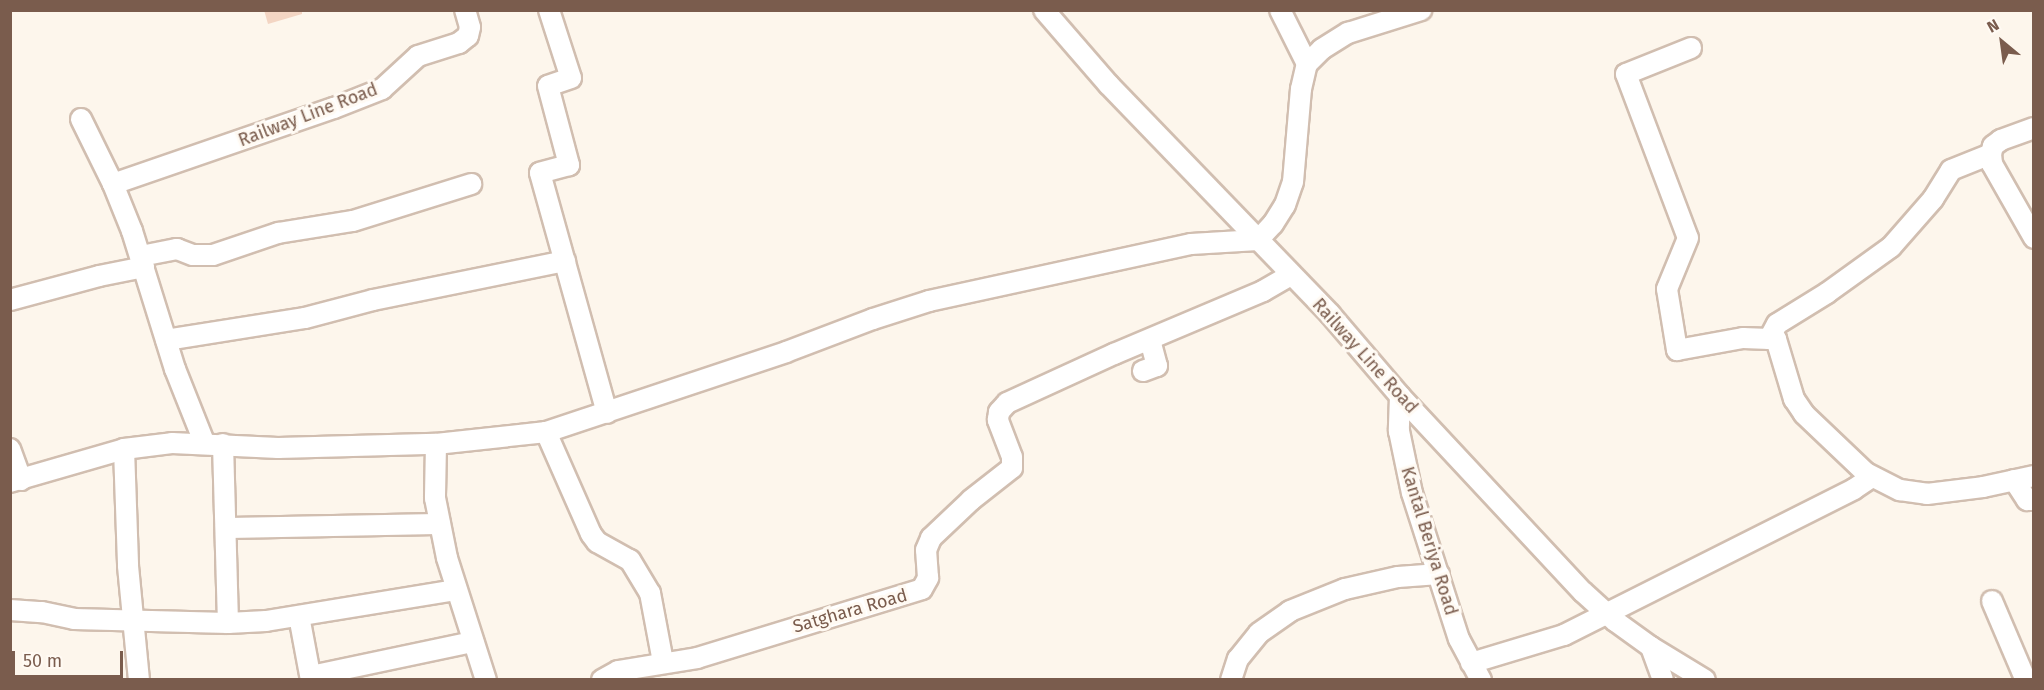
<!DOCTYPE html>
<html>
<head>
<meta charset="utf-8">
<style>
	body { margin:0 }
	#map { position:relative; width:2044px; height:690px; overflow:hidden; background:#fdf6ec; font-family:"Fira Sans",sans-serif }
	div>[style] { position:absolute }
	.building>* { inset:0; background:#f3d5c3 }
	.roads { filter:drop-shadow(2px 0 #d1beb0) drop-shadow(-2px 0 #d1beb0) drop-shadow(0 2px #d1beb0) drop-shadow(0 -2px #d1beb0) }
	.minor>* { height:20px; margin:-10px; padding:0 10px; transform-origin:10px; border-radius:10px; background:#fff }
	span { translate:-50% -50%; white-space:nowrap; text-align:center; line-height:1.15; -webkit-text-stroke:6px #fffaf3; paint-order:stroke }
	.street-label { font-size:18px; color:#7a5c4d }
	.frame { position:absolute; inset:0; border:12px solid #7a5c4d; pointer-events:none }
	.north { position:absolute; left:1972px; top:12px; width:60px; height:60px; -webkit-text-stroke:4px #fffaf3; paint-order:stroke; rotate:331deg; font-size:16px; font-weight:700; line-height:24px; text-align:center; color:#7a5c4d }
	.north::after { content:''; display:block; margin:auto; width:21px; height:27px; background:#7a5c4d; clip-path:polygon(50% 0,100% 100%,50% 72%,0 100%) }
	.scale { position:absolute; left:12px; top:651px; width:111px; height:27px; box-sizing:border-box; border:3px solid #7a5c4d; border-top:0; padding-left:8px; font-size:18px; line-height:21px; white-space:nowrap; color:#7a5c4d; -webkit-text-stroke:4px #fffaf3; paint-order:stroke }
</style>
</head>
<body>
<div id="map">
	<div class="building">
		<div style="clip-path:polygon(264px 10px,302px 10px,302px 14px,268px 24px)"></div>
	</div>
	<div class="roads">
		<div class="minor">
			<div style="left:549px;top:10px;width:71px;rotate:72.1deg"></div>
			<div style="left:571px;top:78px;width:24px;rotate:161deg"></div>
			<div style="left:548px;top:86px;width:82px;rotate:75.1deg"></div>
			<div style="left:569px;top:165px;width:30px;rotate:165deg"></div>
			<div style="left:540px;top:173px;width:249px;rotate:74.4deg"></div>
			<div style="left:1044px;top:10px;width:99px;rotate:49.1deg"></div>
			<div style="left:1109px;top:85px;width:318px;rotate:46deg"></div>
			<div style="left:1330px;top:314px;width:108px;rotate:49.5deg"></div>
			<div style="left:1400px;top:396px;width:268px;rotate:47deg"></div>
			<div style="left:1583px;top:592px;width:43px;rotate:42.2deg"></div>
			<div style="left:1615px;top:621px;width:44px;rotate:35.8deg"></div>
			<div style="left:1651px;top:647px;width:63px;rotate:31.4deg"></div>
			<div style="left:1280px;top:10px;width:60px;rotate:63.4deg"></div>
			<div style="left:1691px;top:48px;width:70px;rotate:158.2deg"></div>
			<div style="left:1626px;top:74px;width:175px;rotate:69.3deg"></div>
			<div style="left:1688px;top:238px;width:55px;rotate:112.4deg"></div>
			<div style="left:1667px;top:289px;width:62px;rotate:80.7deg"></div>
			<div style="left:1677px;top:350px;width:67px;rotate:-10.3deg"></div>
			<div style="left:1743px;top:338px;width:33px;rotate:2deg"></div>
			<div style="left:1776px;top:339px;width:63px;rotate:73.3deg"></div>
			<div style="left:1794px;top:399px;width:18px;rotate:56deg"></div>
			<div style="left:1804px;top:414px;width:86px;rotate:43.6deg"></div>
			<div style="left:1866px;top:473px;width:38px;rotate:27deg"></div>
			<div style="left:1900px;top:490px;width:27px;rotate:8deg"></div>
			<div style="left:1927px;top:494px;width:56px;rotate:-7.1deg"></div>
			<div style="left:1983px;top:487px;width:52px;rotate:-12.2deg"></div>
			<div style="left:81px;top:119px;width:72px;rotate:63.8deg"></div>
			<div style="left:113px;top:184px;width:51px;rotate:68deg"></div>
			<div style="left:132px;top:231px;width:145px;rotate:72.7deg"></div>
			<div style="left:175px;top:369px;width:79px;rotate:68.3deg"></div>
			<div style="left:2034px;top:128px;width:35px;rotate:160deg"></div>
			<div style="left:2001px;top:140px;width:10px;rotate:143deg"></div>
			<div style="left:1993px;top:146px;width:8px;rotate:104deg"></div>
			<div style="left:1991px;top:154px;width:10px;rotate:84deg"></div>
			<div style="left:1992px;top:164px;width:85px;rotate:60.4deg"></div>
			<div style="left:113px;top:184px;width:234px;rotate:-19deg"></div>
			<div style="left:334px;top:108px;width:52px;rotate:-21.6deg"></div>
			<div style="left:382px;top:89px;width:49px;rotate:-42.5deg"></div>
			<div style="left:418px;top:56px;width:43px;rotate:-17.6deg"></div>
			<div style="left:459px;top:43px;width:11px;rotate:-38deg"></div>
			<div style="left:468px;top:36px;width:9px;rotate:-77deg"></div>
			<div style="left:470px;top:27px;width:18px;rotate:-106deg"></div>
			<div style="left:141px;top:256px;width:37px;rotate:-11deg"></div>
			<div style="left:177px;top:249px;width:17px;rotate:21deg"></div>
			<div style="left:193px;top:255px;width:20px"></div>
			<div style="left:213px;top:255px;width:69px;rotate:-18.7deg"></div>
			<div style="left:278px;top:233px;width:76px;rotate:-9.1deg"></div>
			<div style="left:353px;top:221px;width:124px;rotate:-17.4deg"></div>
			<div style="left:10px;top:300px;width:92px;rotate:-15.1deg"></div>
			<div style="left:99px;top:276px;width:46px;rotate:-11.3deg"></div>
			<div style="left:1769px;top:339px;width:17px;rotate:-62deg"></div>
			<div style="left:1777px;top:324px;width:59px;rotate:-31.8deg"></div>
			<div style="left:1827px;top:293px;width:79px;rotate:-35.7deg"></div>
			<div style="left:1891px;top:247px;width:64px;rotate:-48.8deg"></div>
			<div style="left:1933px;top:199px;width:34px;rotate:-58deg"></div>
			<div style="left:1951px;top:170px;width:43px;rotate:-21.8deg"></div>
			<div style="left:166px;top:340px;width:141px;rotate:-9deg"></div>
			<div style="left:305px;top:318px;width:70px;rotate:-14.8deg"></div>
			<div style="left:373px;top:300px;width:196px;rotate:-11.5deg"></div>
			<div style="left:1143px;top:371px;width:15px;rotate:-20deg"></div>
			<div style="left:1157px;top:366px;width:27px;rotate:-105deg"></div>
			<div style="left:1400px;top:396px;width:35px;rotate:92deg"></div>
			<div style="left:1399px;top:431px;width:63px;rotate:78.2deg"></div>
			<div style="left:1412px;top:493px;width:153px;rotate:72.2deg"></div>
			<div style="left:1459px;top:639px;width:47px;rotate:61.8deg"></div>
			<div style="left:546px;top:432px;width:111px;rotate:66.2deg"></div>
			<div style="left:591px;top:534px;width:10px;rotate:53deg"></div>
			<div style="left:597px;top:542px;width:38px;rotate:29deg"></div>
			<div style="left:630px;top:560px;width:39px;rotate:59deg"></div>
			<div style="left:650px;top:593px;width:70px;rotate:79.3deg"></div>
			<div style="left:223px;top:444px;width:179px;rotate:88.4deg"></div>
			<div style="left:436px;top:444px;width:54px;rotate:91.1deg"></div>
			<div style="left:435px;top:498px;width:61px;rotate:78.7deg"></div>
			<div style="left:447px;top:558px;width:128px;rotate:72.3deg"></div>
			<div style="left:10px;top:449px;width:33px;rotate:70deg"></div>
			<div style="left:124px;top:449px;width:117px;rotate:88deg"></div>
			<div style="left:128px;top:566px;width:115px;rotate:84.5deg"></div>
			<div style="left:2014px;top:480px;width:24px;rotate:57deg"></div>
			<div style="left:2027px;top:500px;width:7px"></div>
			<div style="left:10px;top:482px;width:119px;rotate:-16.1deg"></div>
			<div style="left:124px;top:449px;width:48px;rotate:-7.1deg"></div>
			<div style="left:172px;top:443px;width:106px;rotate:2.7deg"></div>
			<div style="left:278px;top:448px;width:158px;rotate:-1.5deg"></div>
			<div style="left:436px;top:444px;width:111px;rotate:-6.2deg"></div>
			<div style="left:546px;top:432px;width:253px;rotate:-18.4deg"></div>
			<div style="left:786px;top:352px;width:93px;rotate:-20.8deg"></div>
			<div style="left:873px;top:319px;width:59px;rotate:-17.8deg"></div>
			<div style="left:929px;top:301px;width:268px;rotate:-12.3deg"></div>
			<div style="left:1191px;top:244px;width:67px;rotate:-3.4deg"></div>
			<div style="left:1258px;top:240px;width:22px;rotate:-47deg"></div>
			<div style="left:1273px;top:224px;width:22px;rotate:-58deg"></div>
			<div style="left:1285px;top:205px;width:24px;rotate:-71deg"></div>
			<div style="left:1293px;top:182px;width:93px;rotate:-85.1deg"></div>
			<div style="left:1301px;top:89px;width:26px;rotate:-77deg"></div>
			<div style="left:1307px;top:64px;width:21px;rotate:-45deg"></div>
			<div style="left:1322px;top:49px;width:31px;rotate:-32deg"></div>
			<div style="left:1348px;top:33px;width:77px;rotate:-17.5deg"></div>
			<div style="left:226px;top:528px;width:214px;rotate:-1.1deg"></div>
			<div style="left:1992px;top:601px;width:82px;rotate:66.9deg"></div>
			<div style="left:10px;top:610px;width:32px;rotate:4deg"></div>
			<div style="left:42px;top:612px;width:33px;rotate:12deg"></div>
			<div style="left:74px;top:619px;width:154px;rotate:1.5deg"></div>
			<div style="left:228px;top:623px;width:38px;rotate:-3deg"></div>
			<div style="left:266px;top:621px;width:193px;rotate:-9.3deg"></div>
			<div style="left:299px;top:616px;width:65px;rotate:79.4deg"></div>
			<div style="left:1651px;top:647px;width:35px;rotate:70deg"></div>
			<div style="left:1471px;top:663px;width:97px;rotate:-16.8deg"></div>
			<div style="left:1564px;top:635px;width:325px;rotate:-26.7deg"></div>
			<div style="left:1854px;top:489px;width:22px;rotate:-34deg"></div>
			<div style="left:311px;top:676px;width:166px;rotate:-11.9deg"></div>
			<div style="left:602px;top:680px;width:18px;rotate:-29deg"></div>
			<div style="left:618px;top:671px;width:80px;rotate:-9.3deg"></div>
			<div style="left:697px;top:658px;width:235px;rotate:-17deg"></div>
			<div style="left:922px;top:589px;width:13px;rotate:-61deg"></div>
			<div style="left:928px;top:578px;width:28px;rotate:-94deg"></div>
			<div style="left:926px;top:550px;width:13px;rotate:-67deg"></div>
			<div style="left:931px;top:538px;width:55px;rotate:-43.5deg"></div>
			<div style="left:971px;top:500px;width:52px;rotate:-38deg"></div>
			<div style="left:1012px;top:468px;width:11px;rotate:-90deg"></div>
			<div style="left:1012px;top:457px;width:40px;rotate:-111deg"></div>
			<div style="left:998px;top:420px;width:8px;rotate:-83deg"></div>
			<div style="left:999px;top:412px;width:12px;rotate:-48deg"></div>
			<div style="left:1007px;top:403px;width:118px;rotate:-24.6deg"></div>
			<div style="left:1114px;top:354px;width:162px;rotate:-22.9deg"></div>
			<div style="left:1263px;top:291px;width:32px;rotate:-30deg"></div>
			<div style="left:1231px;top:680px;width:22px;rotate:-72deg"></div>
			<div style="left:1238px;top:659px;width:33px;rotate:-51deg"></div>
			<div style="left:1259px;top:633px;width:38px;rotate:-35deg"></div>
			<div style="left:1290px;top:611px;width:59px;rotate:-21.8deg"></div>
			<div style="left:1345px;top:589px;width:54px;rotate:-12.8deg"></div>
			<div style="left:1398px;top:577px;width:41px;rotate:-4.2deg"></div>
		</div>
	</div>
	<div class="street-label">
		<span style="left:308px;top:115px;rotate:-21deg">Railway Line Road</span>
		<span style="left:1365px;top:356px;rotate:48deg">Railway Line Road</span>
		<span style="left:1429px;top:541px;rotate:73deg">Kantal Beriya Road</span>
		<span style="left:850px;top:611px;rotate:-16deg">Satghara Road</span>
	</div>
	<div class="frame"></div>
	<div class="north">N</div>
	<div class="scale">50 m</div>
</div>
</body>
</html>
